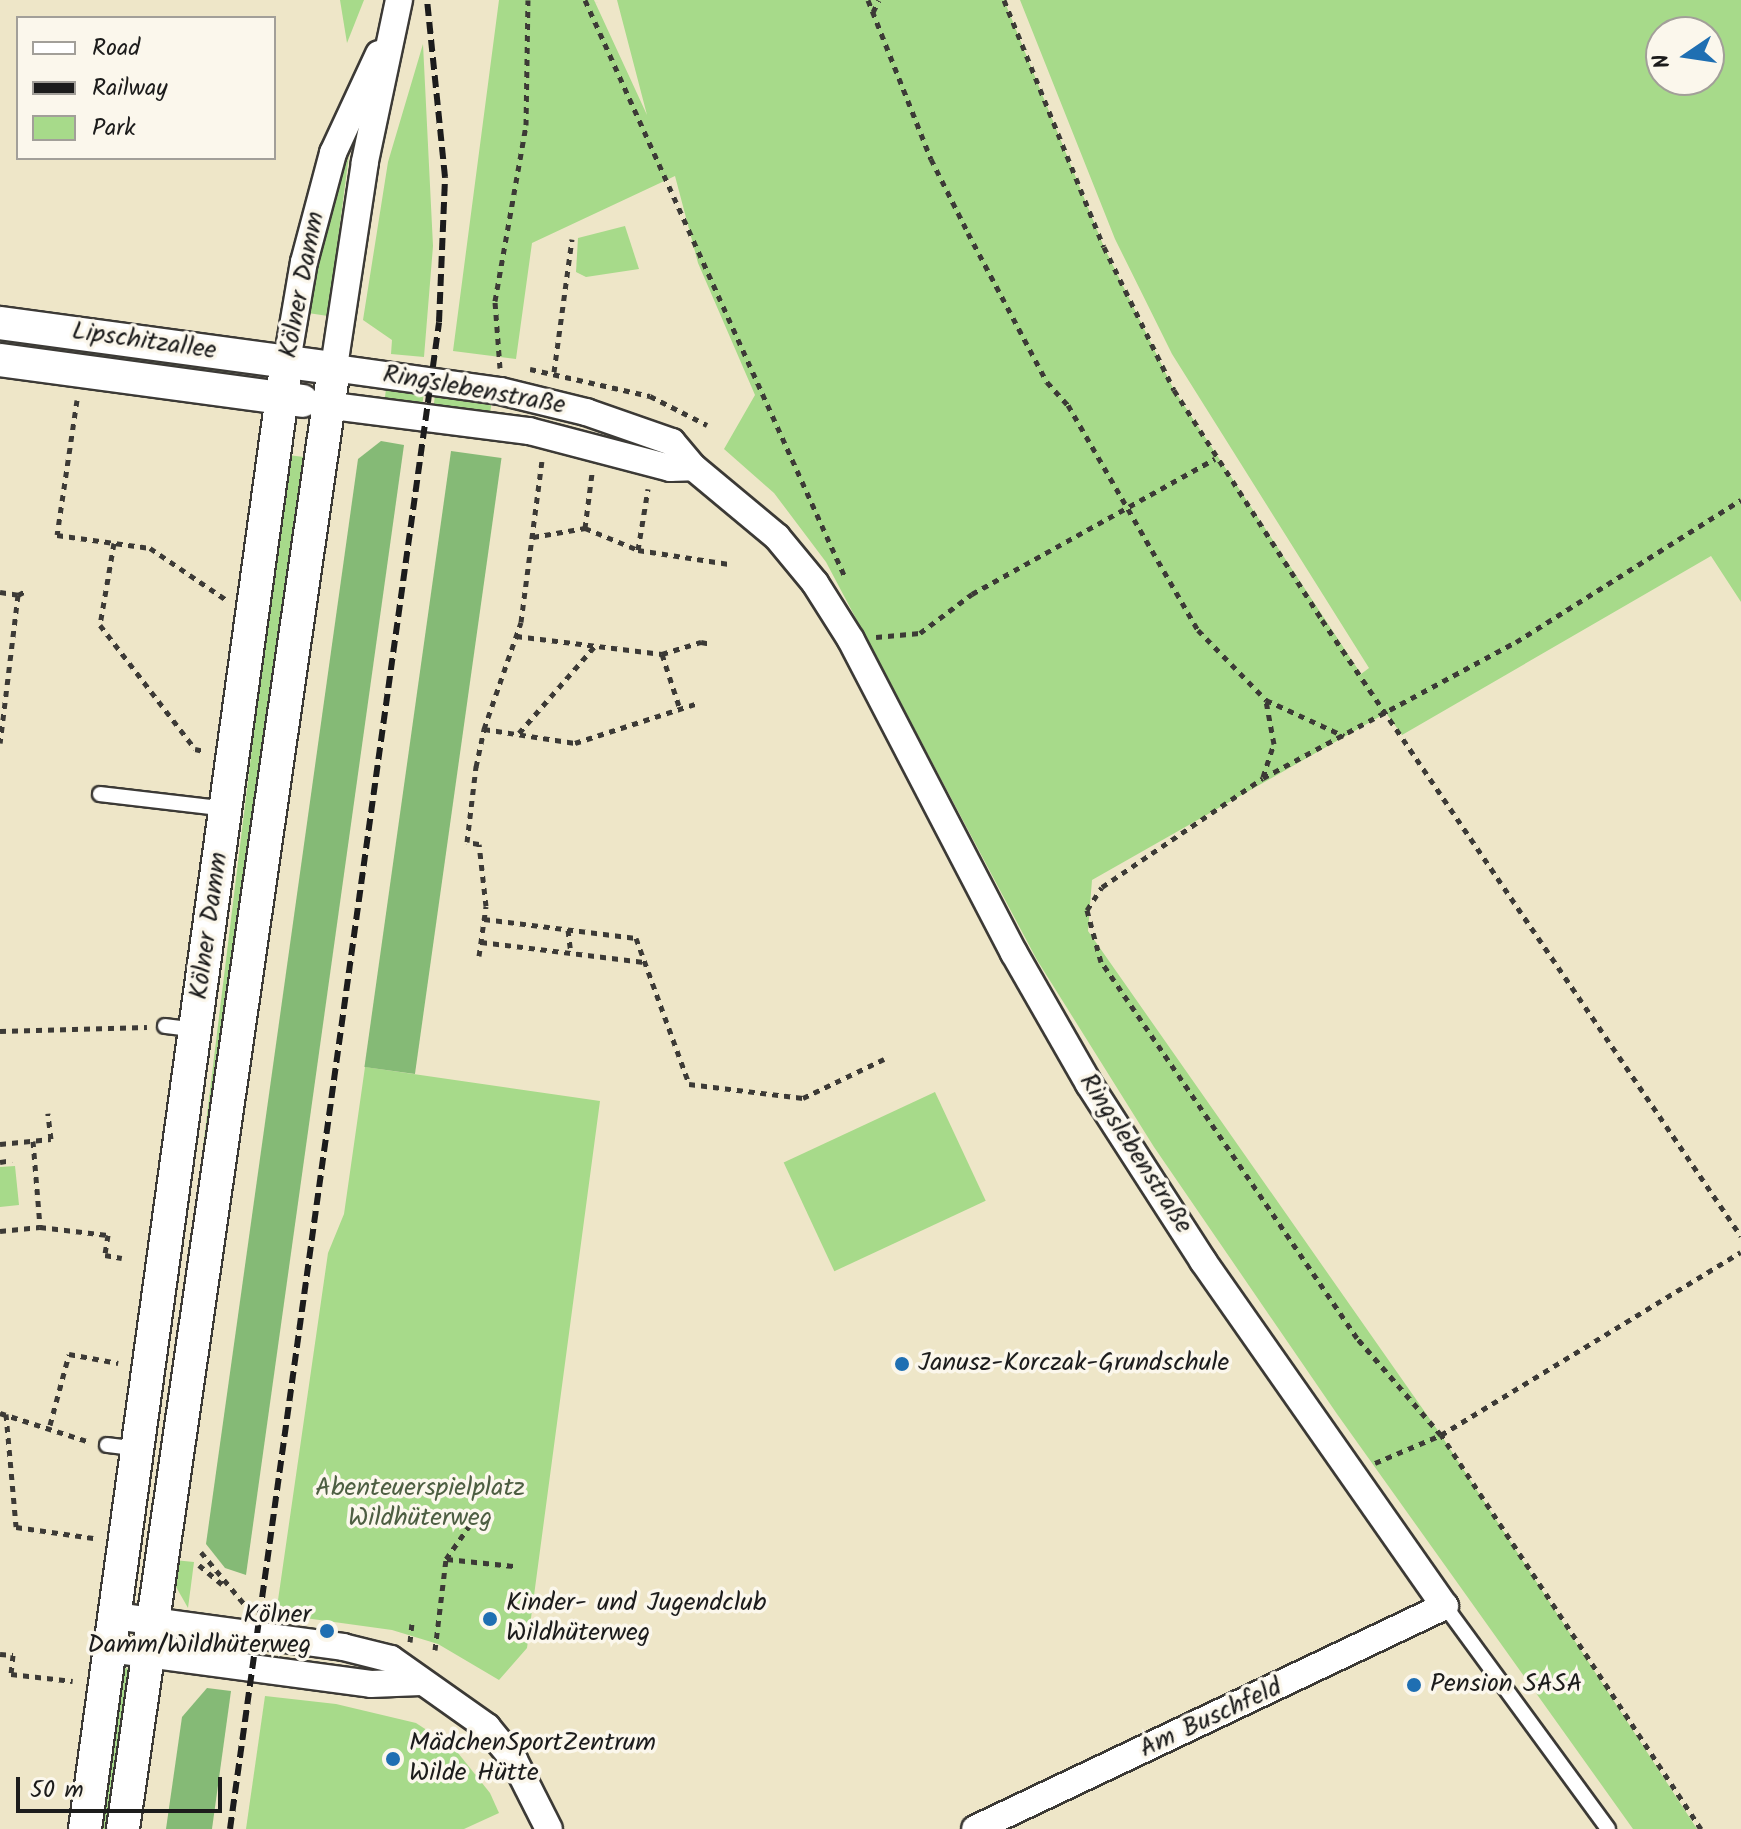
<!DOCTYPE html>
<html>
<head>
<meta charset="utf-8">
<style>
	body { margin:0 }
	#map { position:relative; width:1741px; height:1829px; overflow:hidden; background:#eee6c8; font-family:Kalam,sans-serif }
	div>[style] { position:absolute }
	.green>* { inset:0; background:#a7da8a; transform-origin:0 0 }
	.forest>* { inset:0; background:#85ba76; transform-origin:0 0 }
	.path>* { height:5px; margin-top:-2.5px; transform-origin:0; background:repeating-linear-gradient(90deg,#3c3a36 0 6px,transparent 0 12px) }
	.roads { filter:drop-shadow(2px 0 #3c3a36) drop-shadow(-2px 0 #3c3a36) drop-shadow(0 2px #3c3a36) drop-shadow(0 -2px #3c3a36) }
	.service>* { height:14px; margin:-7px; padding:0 7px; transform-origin:7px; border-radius:7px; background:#fff }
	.minor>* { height:26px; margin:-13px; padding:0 13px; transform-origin:13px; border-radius:13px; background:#fff }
	.tertiary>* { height:32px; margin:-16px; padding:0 16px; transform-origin:16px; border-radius:16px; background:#fff }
	.rail>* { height:6px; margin-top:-3px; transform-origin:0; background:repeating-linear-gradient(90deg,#1c1c1c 0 12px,transparent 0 18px) }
	.dots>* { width:22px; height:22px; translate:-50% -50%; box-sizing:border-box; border:4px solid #fbf7ec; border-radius:50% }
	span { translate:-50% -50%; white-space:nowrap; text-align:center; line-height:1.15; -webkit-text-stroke:7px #fbf7ec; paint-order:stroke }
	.street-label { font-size:26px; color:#1c1c1c }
	.poi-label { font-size:26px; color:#1c1c1c }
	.left { translate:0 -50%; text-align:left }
	.right { translate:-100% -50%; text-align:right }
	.park-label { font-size:26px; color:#4d5e42 }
	.legend { position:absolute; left:16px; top:16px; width:260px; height:144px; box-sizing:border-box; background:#fbf7ec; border:2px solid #a29f99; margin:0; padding:10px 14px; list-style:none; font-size:24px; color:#1c1c1c }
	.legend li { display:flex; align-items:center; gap:16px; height:40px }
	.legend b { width:40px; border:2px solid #a29f99 }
	.north { position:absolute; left:1645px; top:16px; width:80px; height:80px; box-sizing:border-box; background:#fbf7ec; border:2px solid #a29f99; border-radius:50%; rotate:257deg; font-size:22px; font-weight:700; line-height:32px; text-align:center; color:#1c1c1c }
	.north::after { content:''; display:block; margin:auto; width:28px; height:36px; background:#1f6fb2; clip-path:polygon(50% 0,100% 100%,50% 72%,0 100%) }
	.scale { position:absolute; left:16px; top:1777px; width:206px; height:36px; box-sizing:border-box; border:4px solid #1c1c1c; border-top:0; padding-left:10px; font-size:24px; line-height:28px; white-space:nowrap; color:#1c1c1c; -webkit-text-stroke:6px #fbf7ec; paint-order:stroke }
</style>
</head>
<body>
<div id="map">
	<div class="green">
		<div style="clip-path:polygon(340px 0,364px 0,347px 43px)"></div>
		<div style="clip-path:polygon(evenodd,499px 0,594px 0,647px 115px,617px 0,1004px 0,1104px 247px,1174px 390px,1361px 674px,1369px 668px,1172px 354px,1115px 239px,1020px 0,1741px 0,1741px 602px,1711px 556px,1402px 735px,1386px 713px,1092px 880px,1088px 931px,1441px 1435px,1697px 1829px,1633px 1829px,1337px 1414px,1154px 1147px,1037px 960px,826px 562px,774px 493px,724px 449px,755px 395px,698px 263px,675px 176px,532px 243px,516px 359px,453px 351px,499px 0,1661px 32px,1709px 32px,1709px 80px,1661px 80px,1661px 32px)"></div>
		<div style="clip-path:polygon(423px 44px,433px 246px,424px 357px,391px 354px,392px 340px,363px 320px,388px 162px)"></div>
		<div style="clip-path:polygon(349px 155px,328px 316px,308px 313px,321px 241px)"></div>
		<div style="clip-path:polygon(625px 226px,639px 269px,586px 277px,576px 272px,578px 238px)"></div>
		<div style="left:31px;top:339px;width:203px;height:12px;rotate:8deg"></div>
		<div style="left:386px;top:389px;width:38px;height:12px;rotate:7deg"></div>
		<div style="left:435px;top:395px;width:57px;height:12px;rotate:7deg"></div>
		<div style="left:288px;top:455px;width:16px;height:1088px;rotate:7deg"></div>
		<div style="clip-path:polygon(365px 1067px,600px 1101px,527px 1648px,499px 1680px,438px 1644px,392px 1630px,276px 1614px,328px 1253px,344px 1214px)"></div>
		<div style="left:935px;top:1092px;width:120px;height:167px;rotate:65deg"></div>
		<div style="clip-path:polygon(15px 1166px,19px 1205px,0 1207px,0 1167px)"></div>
		<div style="clip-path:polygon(174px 1560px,194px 1562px,188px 1608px,175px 1585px)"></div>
		<div style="clip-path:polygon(123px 1668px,132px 1669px,113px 1829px,97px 1829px)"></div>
		<div style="clip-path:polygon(265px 1696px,336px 1704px,416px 1723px,454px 1748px,490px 1793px,499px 1813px,464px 1829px,246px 1829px)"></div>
	</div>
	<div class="forest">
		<div style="clip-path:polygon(381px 441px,404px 445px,246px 1575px,225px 1568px,206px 1544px,358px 459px)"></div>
		<div style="left:451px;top:451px;width:51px;height:622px;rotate:8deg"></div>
		<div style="clip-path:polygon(207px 1688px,231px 1691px,212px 1829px,166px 1829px,182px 1717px)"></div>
	</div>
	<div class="path">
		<div style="left:585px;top:0;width:635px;rotate:65.74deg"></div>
		<div style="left:868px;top:0;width:171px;rotate:68.4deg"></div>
		<div style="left:931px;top:159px;width:83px;rotate:63.4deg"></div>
		<div style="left:968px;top:233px;width:169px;rotate:62.1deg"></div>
		<div style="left:1047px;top:382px;width:31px;rotate:48deg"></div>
		<div style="left:1068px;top:405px;width:260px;rotate:60deg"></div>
		<div style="left:1198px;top:630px;width:98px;rotate:45.8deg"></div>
		<div style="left:1266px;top:700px;width:86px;rotate:24.8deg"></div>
		<div style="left:1004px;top:0;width:266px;rotate:68deg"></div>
		<div style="left:1104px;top:247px;width:159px;rotate:63.9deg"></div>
		<div style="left:1174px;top:390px;width:274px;rotate:57.2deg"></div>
		<div style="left:1322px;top:620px;width:745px;rotate:55.78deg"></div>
		<div style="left:873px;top:12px;width:13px;rotate:-63deg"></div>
		<div style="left:500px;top:368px;width:67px;rotate:-94.3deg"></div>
		<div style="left:495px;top:301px;width:179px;rotate:-80deg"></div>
		<div style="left:526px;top:125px;width:125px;rotate:-89.1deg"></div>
		<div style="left:530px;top:369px;width:123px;rotate:12.7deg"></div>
		<div style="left:650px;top:396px;width:64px;rotate:27deg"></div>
		<div style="left:554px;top:372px;width:134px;rotate:-82.3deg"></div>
		<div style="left:77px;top:400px;width:136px;rotate:98.4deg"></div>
		<div style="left:57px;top:535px;width:94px;rotate:8deg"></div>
		<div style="left:150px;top:548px;width:91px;rotate:34.2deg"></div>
		<div style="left:585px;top:528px;width:55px;rotate:-82.7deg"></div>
		<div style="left:533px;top:537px;width:53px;rotate:-9.8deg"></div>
		<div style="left:585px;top:528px;width:57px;rotate:22.5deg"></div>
		<div style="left:638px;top:550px;width:92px;rotate:8.7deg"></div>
		<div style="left:114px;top:543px;width:83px;rotate:99.7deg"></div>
		<div style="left:100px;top:625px;width:156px;rotate:52.5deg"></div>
		<div style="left:195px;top:749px;width:9px;rotate:13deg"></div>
		<div style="left:638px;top:550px;width:62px;rotate:-80.7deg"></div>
		<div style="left:0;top:592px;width:18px;rotate:9deg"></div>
		<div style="left:18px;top:595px;width:149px;rotate:96.9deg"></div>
		<div style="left:18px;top:595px;width:11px;rotate:-27deg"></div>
		<div style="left:516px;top:636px;width:147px;rotate:7deg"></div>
		<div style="left:662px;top:654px;width:41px;rotate:-17.1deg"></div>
		<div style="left:701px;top:642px;width:10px;rotate:11deg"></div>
		<div style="left:876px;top:637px;width:44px;rotate:-5.2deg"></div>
		<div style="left:920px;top:633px;width:65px;rotate:-36.9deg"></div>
		<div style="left:972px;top:594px;width:278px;rotate:-29.1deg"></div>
		<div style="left:662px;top:654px;width:58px;rotate:71.9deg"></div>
		<div style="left:484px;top:729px;width:92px;rotate:8.7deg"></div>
		<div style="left:575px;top:743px;width:129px;rotate:-18deg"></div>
		<div style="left:519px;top:733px;width:116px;rotate:-48.9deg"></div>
		<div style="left:1263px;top:777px;width:35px;rotate:-72deg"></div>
		<div style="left:1274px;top:744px;width:44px;rotate:-100.5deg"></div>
		<div style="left:484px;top:919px;width:153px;rotate:7.1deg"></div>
		<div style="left:636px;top:938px;width:155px;rotate:70deg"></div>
		<div style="left:689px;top:1084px;width:115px;rotate:7deg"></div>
		<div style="left:803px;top:1098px;width:90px;rotate:-25.7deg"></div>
		<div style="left:568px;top:930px;width:23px;rotate:83deg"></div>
		<div style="left:481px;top:942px;width:164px;rotate:7deg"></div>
		<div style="left:479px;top:956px;width:50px;rotate:-82deg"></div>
		<div style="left:486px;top:906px;width:62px;rotate:-96.4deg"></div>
		<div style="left:479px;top:844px;width:12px;rotate:-171deg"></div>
		<div style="left:467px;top:842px;width:76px;rotate:-83.2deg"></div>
		<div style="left:476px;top:767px;width:39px;rotate:-78deg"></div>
		<div style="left:484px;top:729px;width:113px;rotate:-70.9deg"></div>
		<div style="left:521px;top:622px;width:162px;rotate:-82.6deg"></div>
		<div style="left:0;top:1031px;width:147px;rotate:-1.6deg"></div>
		<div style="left:33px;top:1141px;width:86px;rotate:85.3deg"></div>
		<div style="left:0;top:1144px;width:51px;rotate:-5.6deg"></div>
		<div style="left:51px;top:1139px;width:26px;rotate:-97deg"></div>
		<div style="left:0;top:1162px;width:12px;rotate:-9deg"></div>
		<div style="left:0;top:1231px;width:40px;rotate:-5.7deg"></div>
		<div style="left:40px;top:1227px;width:68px;rotate:6.7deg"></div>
		<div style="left:108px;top:1235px;width:20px;rotate:99deg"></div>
		<div style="left:105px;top:1255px;width:17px;rotate:10deg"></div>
		<div style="left:0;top:1413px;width:95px;rotate:17.9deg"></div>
		<div style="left:6px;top:1414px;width:113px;rotate:84.9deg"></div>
		<div style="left:16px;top:1527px;width:78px;rotate:8.1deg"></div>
		<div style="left:50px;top:1425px;width:73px;rotate:-75deg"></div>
		<div style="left:69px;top:1354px;width:50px;rotate:10.4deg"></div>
		<div style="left:1375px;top:1463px;width:72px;rotate:-23deg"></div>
		<div style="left:1441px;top:1435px;width:351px;rotate:-31.4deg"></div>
		<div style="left:201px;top:1552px;width:70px;rotate:50.2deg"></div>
		<div style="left:447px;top:1559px;width:67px;rotate:6deg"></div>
		<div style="left:199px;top:1565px;width:30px;rotate:40deg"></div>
		<div style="left:410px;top:1642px;width:18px;rotate:-84deg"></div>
		<div style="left:435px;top:1650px;width:92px;rotate:-83.1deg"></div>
		<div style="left:446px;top:1559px;width:57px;rotate:-54.9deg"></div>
		<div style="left:0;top:1654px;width:13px;rotate:4deg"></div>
		<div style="left:13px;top:1655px;width:19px;rotate:96deg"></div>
		<div style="left:11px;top:1674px;width:62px;rotate:6.4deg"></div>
		<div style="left:1701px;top:1829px;width:472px;rotate:-123.4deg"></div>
		<div style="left:1441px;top:1435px;width:128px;rotate:-130.9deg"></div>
		<div style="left:1357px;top:1338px;width:455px;rotate:-124.2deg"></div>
		<div style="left:1101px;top:962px;width:54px;rotate:-105.1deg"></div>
		<div style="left:1087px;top:910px;width:27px;rotate:-57deg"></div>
		<div style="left:1102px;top:887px;width:194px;rotate:-34.1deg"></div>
		<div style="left:1263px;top:778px;width:287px;rotate:-28.3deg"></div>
		<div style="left:1516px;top:642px;width:266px;rotate:-32.3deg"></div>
	</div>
	<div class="roads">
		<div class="service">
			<div style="left:100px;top:794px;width:128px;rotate:6.7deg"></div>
			<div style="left:165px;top:1026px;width:31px;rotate:7deg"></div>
			<div style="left:107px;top:1445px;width:31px;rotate:7deg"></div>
			<div style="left:1445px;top:1606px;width:276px;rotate:53.8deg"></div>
		</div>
		<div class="minor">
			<div style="left:399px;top:0;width:166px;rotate:101.9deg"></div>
			<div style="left:365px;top:162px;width:208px;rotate:98.6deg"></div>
			<div style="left:334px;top:368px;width:168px;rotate:7.9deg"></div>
			<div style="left:500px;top:391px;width:89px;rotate:13.7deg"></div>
			<div style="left:586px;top:412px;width:91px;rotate:19.2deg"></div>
			<div style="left:672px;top:442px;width:33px;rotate:50deg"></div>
			<div style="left:693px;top:467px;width:109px;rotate:39.8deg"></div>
			<div style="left:777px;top:537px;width:60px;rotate:50.4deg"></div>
			<div style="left:815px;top:583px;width:67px;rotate:57.7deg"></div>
			<div style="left:851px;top:640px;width:353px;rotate:62.5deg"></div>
			<div style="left:1014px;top:953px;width:151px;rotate:60.2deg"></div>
			<div style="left:1089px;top:1084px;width:211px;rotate:57.2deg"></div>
			<div style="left:1203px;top:1261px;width:421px;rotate:55deg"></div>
			<div style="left:1445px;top:1606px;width:520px;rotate:154.62deg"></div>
			<div style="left:287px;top:361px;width:100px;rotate:-80.3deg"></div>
			<div style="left:304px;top:262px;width:113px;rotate:-75.1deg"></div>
			<div style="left:333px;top:153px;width:109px;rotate:-65.1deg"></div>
			<div style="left:325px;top:405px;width:206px;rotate:7.3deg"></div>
			<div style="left:529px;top:431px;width:146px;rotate:14.7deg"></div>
			<div style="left:670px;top:468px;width:23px;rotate:-2deg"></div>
			<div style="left:115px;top:1616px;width:230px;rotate:7.7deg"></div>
			<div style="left:343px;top:1647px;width:49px;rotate:14deg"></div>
			<div style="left:391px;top:1659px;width:118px;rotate:35.3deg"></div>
			<div style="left:487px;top:1727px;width:43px;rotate:50.7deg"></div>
			<div style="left:514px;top:1760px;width:77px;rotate:63.1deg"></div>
			<div style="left:110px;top:1649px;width:263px;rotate:7.6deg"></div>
			<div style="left:371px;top:1684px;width:50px;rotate:-2.3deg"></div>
		</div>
		<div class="tertiary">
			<div style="left:0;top:323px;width:337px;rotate:7.7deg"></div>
			<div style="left:334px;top:368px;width:1476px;rotate:98.22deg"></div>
			<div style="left:0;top:360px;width:305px;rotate:7.7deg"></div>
			<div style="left:85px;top:1829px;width:1482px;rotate:-82.17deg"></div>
		</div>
	</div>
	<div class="rail">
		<div style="left:230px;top:1829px;width:1521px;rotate:-82.1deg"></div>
		<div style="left:439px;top:322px;width:145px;rotate:-87.6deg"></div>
		<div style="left:445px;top:177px;width:178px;rotate:-95.8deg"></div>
	</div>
	<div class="dots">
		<div style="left:902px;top:1364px;background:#1f6fb2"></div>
		<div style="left:490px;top:1619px;background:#1f6fb2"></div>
		<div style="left:327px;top:1631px;background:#1f6fb2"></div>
		<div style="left:1414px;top:1685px;background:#1f6fb2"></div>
		<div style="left:393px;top:1759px;background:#1f6fb2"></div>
	</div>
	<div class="street-label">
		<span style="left:303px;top:285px;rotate:-79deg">Kölner Damm</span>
		<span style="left:144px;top:342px;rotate:8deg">Lipschitzallee</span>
		<span style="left:474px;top:391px;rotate:10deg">Ringslebenstraße</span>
		<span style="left:210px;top:926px;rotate:-82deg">Kölner Damm</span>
		<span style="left:1135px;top:1154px;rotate:57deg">Ringslebenstraße</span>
		<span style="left:1211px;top:1719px;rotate:-25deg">Am Buschfeld</span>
	</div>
	<div class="poi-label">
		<span class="left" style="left:918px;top:1364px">Janusz-Korczak-Grundschule</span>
		<span class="left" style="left:506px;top:1619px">Kinder- und Jugendclub<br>Wildhüterweg</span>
		<span class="right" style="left:311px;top:1631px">Kölner<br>Damm/Wildhüterweg</span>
		<span class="left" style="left:1430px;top:1685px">Pension SASA</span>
		<span class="left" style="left:409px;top:1759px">MädchenSportZentrum<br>Wilde Hütte</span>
	</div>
	<div class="park-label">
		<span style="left:420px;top:1504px">Abenteuerspielplatz<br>Wildhüterweg</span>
	</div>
	<ul class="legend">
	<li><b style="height:10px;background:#fff"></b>Road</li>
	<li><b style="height:10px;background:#1c1c1c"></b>Railway</li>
	<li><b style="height:22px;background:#a7da8a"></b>Park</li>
	</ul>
	<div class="north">N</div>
	<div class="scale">50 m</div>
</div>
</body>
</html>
